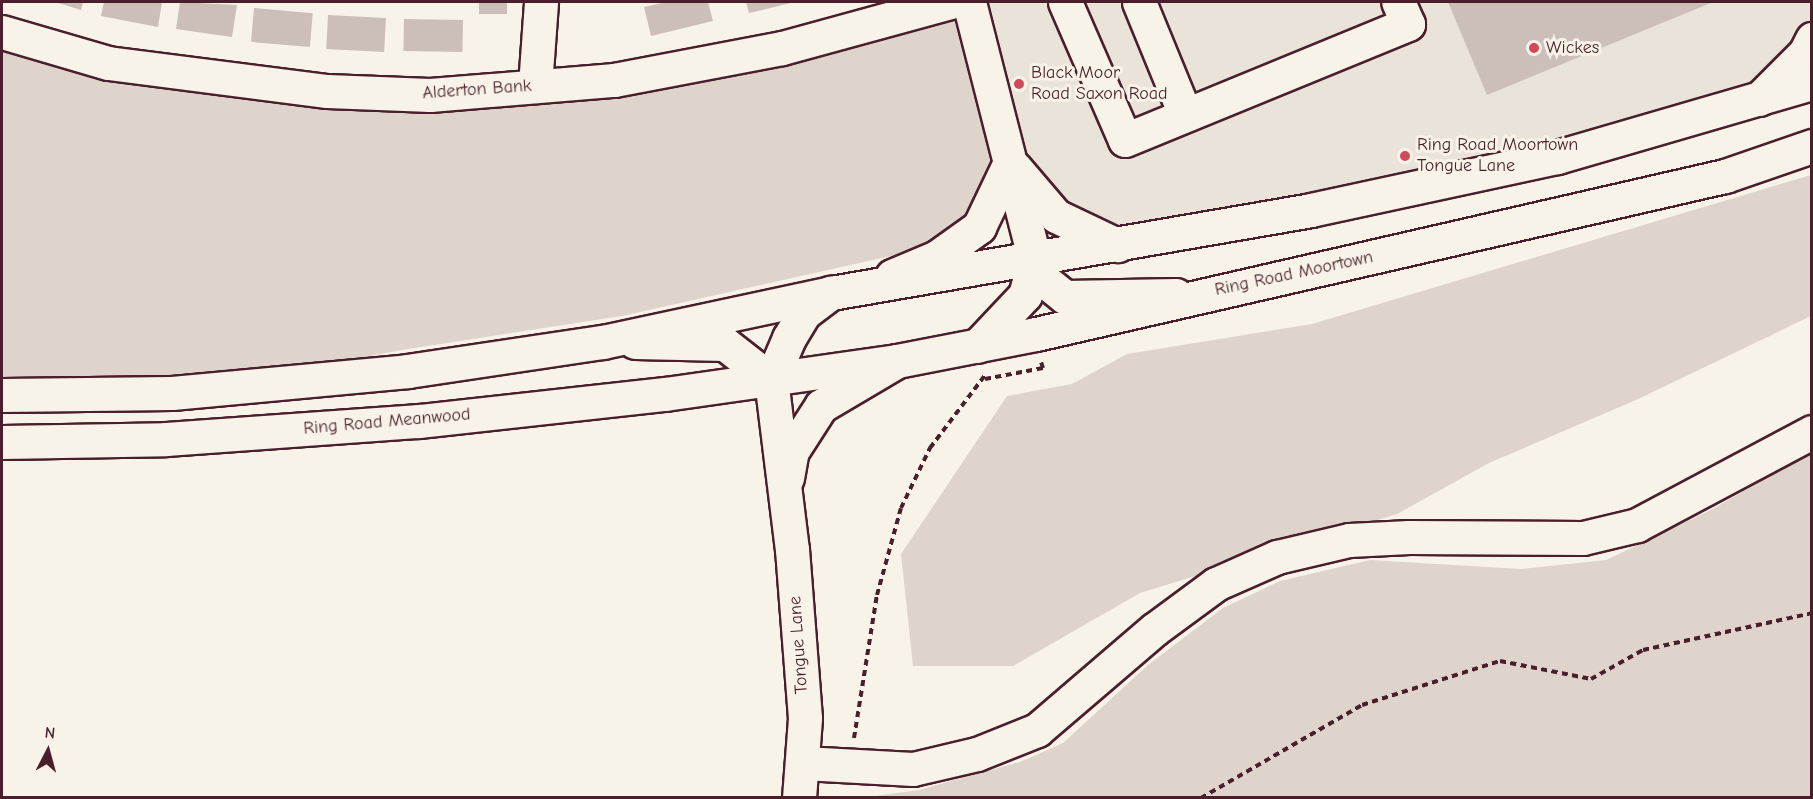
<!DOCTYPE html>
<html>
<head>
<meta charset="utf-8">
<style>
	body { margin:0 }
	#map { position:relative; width:1813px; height:799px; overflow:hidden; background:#f7f3e8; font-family:"Comic Neue",sans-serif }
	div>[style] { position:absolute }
	.built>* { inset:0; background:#eae3da }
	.green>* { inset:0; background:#ded4cc }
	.building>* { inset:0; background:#ccbfb9; transform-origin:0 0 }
	.path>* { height:4px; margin-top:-2px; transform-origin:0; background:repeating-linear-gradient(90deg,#4a1f2b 0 6px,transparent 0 10.5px) }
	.roads { filter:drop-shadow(2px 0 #4a1f2b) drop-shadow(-2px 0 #4a1f2b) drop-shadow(0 2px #4a1f2b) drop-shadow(0 -2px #4a1f2b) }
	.minor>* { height:33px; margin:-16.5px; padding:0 16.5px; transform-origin:16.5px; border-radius:16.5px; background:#f7f3e8 }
	.highway>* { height:33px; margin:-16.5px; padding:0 16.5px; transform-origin:16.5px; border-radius:16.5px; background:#f7f3e8 }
	.dots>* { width:16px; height:16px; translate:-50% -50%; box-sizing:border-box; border:3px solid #f7f3e8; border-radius:50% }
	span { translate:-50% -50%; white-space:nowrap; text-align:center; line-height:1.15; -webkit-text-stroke:6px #f7f3e8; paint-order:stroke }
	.poi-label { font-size:18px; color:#4a1f2b }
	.left { translate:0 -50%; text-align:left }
	.street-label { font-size:18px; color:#4a1f2b }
	.frame { position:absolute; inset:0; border:3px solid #4a1f2b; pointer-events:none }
	.north { position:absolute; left:18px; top:721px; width:60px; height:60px; -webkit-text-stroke:4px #f7f3e8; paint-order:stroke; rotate:6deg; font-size:16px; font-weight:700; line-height:24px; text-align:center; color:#4a1f2b }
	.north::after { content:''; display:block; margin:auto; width:21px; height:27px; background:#4a1f2b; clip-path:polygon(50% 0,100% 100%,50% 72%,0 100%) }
</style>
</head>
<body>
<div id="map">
	<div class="built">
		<div style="clip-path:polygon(969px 2px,1811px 2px,1811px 83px,1035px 260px)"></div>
	</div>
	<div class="green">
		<div style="clip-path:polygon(969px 2px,1010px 162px,974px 211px,931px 247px,622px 316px,402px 350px,172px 393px,2px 395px,2px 32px,430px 95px)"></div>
		<div style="clip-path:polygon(1811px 175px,1811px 316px,1636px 400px,1489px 463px,1397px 514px,1140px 593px,1013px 666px,913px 666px,901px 554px,1007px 396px,1072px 384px,1127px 354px,1312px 324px)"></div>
		<div style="clip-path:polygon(1811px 453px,1811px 797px,868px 797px,919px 790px,1020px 762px,1063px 743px,1148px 665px,1223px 608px,1280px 581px,1370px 560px,1521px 569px,1606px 560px,1709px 511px)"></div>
	</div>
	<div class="building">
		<div style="clip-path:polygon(55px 2px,83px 2px,81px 10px)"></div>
		<div style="clip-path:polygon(104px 2px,162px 2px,158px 27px,101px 16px)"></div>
		<div style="clip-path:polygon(180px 2px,237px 5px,232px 37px,176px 29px)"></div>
		<div style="left:479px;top:2px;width:28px;height:12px"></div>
		<div style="clip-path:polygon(666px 2px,708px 2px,713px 21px,651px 36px,644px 7px)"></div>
		<div style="clip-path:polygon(746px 2px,795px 2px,749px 13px)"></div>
		<div style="clip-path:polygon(1448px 2px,1713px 2px,1487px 95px)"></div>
		<div style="left:254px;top:8px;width:59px;height:34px;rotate:5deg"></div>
		<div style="left:328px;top:15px;width:58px;height:34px;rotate:3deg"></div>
		<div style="left:404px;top:19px;width:59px;height:32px;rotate:1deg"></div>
	</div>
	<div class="path">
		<div style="left:985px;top:379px;width:59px;rotate:-10.7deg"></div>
		<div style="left:1043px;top:368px;width:6px;rotate:-108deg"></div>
		<div style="left:854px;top:738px;width:145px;rotate:-80.9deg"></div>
		<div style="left:877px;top:595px;width:90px;rotate:-74.6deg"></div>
		<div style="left:901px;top:508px;width:67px;rotate:-64.2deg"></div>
		<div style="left:930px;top:448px;width:93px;rotate:-52.9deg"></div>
		<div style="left:1201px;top:798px;width:186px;rotate:-30deg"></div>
		<div style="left:1362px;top:705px;width:145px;rotate:-17.7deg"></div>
		<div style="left:1500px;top:661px;width:93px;rotate:11.2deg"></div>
		<div style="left:1591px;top:679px;width:60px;rotate:-29.1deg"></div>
		<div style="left:1643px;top:650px;width:173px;rotate:-12.3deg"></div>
	</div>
	<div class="roads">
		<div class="minor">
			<div style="left:969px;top:2px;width:266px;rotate:75.7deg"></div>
			<div style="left:1035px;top:260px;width:23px;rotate:65deg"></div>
			<div style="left:1045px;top:281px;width:26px;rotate:39deg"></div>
			<div style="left:1065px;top:297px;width:111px;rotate:-1deg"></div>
			<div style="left:1065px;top:2px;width:150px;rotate:66.5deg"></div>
			<div style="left:1125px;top:140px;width:306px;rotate:-22.3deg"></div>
			<div style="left:1408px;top:24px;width:24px;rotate:-114deg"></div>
			<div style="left:1139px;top:2px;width:121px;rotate:67.7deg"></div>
			<div style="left:2px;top:32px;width:110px;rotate:16.3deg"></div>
			<div style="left:108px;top:63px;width:221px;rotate:7.3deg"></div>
			<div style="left:327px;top:91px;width:103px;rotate:2.2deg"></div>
			<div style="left:430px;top:95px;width:185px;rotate:-4.7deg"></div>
			<div style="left:614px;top:80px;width:171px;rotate:-10.8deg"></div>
			<div style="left:782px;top:48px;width:174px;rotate:-15.3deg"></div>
			<div style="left:535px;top:86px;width:84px;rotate:-85.9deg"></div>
			<div style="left:1759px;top:99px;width:65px;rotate:-45deg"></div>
			<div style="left:1805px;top:53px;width:16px;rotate:-63deg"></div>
			<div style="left:1015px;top:168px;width:63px;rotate:49.5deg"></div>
			<div style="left:1056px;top:216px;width:68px;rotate:25.4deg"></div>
			<div style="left:892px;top:276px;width:49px;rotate:-22.9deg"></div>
			<div style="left:937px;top:257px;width:52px;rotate:-35.5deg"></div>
			<div style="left:979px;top:227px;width:72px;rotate:-64.5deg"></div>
			<div style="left:635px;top:342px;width:90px;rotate:1.3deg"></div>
			<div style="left:725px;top:344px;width:58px;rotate:38deg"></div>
			<div style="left:977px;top:346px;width:70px;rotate:-46.7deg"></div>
			<div style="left:1025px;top:295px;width:36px;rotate:-74deg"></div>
			<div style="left:787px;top:478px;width:27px;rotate:-80deg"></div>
			<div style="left:792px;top:451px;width:54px;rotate:-57.2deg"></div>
			<div style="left:821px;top:406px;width:88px;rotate:-30.6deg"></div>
			<div style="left:803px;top:763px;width:110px;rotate:3.1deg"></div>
			<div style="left:913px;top:769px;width:66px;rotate:-13.2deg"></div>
			<div style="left:977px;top:754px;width:65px;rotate:-21.8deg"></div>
			<div style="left:1037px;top:730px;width:155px;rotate:-40.6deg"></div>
			<div style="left:1155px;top:629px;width:76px;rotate:-36.4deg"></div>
			<div style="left:1216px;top:584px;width:67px;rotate:-23.9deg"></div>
			<div style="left:1277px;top:557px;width:74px;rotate:-13.3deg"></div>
			<div style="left:1349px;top:540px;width:60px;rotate:-2.9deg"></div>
			<div style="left:1409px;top:537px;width:174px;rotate:0.3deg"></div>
			<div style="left:1583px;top:538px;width:56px;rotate:-13.5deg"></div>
			<div style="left:1637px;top:525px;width:198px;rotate:-28deg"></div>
			<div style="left:799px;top:798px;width:80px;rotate:-85.7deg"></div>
			<div style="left:805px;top:718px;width:169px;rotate:-94.4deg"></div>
			<div style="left:792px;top:550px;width:171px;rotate:-97deg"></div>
			<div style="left:771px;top:380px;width:46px;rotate:-66.8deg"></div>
			<div style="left:789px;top:338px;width:29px;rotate:-59deg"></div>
			<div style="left:804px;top:313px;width:34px;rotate:-37deg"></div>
		</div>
		<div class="highway">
			<div style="left:2px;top:395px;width:170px;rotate:-0.7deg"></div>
			<div style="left:172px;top:393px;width:237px;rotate:-5.3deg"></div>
			<div style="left:408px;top:371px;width:197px;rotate:-8.5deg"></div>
			<div style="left:603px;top:342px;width:233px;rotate:-12.1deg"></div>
			<div style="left:831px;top:293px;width:487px;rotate:-9.8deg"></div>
			<div style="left:1311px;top:210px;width:252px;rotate:-12.2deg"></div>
			<div style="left:1557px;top:157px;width:266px;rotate:-16.2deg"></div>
			<div style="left:2px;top:442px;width:164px;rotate:-1deg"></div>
			<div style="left:166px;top:439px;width:254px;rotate:-4.1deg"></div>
			<div style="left:419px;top:421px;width:247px;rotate:-6.3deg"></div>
			<div style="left:665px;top:394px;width:234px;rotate:-8.1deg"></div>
			<div style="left:897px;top:361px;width:142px;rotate:-11deg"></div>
			<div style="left:1036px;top:334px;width:707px;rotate:-12.92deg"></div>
			<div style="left:1725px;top:176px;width:92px;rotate:-19deg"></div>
		</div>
	</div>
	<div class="dots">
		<div style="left:1534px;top:48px;background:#d1495b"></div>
		<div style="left:1019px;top:84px;background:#d1495b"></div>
		<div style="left:1405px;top:156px;background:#d1495b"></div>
	</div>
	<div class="poi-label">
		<span class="left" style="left:1546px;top:48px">Wickes</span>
		<span class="left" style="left:1031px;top:84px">Black Moor<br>Road Saxon Road</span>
		<span class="left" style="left:1417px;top:156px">Ring Road Moortown<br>Tongue Lane</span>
	</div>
	<div class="street-label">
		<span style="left:477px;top:90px;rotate:-4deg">Alderton Bank</span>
		<span style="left:1294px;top:274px;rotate:-12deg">Ring Road Moortown</span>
		<span style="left:387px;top:422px;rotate:-5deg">Ring Road Meanwood</span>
		<span style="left:799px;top:645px;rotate:-94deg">Tongue Lane</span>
	</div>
	<div class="frame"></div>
	<div class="north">N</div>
</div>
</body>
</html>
